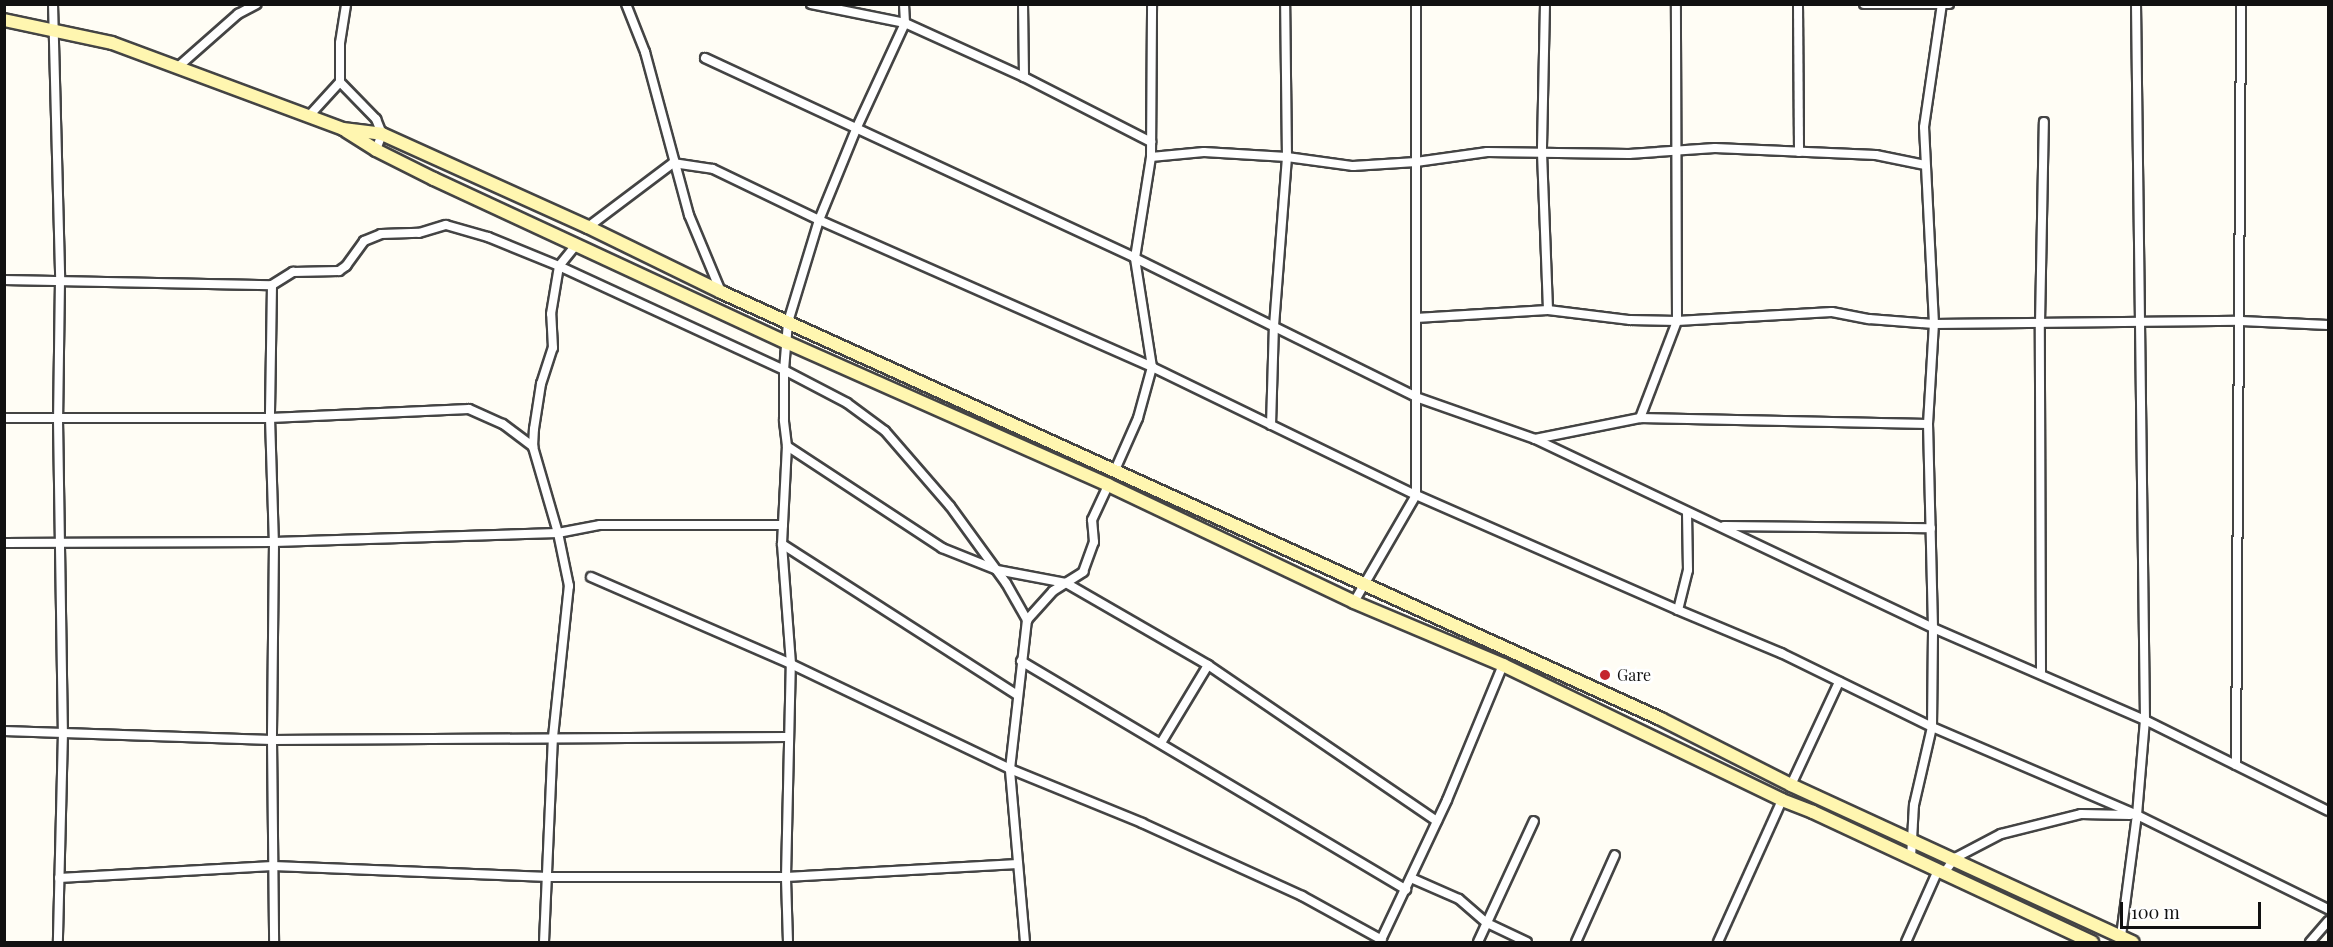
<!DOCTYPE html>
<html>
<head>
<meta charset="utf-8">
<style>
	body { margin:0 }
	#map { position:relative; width:2333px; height:947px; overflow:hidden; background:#fffdf5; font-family:"Playfair Display",serif }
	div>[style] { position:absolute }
	.roads { filter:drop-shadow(2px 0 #444) drop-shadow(-2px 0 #444) drop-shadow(0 2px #444) drop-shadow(0 -2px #444) }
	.minor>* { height:8px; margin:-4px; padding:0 4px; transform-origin:4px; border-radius:4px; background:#fff }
	.secondary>* { height:12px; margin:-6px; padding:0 6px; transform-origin:6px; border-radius:6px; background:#fff6b0 }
	.dots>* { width:16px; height:16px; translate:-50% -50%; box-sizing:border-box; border:3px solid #fff; border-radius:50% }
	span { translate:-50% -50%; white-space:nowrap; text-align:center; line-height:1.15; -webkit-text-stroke:6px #fff; paint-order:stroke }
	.poi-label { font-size:16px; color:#111 }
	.left { translate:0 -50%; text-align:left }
	.frame { position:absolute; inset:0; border:6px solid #111; pointer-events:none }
	.scale { position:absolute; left:2120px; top:902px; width:141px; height:27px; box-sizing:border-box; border:3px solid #111; border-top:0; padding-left:8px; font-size:18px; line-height:21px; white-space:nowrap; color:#111; -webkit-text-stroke:4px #fff; paint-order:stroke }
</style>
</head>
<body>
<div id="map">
	<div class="roads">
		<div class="minor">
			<div style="left:53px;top:4px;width:276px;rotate:88.5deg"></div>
			<div style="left:60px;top:280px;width:140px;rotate:90.8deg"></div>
			<div style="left:58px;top:420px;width:312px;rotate:89.1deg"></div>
			<div style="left:63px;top:732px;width:210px;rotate:91.4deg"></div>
			<div style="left:626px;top:4px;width:52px;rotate:68.4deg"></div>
			<div style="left:645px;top:52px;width:169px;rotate:74.9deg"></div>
			<div style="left:689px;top:215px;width:83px;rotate:67.4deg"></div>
			<div style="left:811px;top:4px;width:96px;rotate:11.4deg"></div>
			<div style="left:905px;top:23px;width:131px;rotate:24.4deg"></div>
			<div style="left:1024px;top:77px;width:143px;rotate:27.1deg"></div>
			<div style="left:1023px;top:4px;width:73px;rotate:89.2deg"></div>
			<div style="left:1545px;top:4px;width:149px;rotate:91.2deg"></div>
			<div style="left:1542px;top:153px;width:157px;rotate:87.8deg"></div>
			<div style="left:1798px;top:4px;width:148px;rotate:89.6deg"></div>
			<div style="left:1864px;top:4px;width:85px"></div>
			<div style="left:705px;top:58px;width:474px;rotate:24.9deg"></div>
			<div style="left:1135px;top:258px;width:313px;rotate:26.3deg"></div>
			<div style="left:1416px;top:397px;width:126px;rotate:19.4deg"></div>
			<div style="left:1535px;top:439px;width:441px;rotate:25.4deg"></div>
			<div style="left:1933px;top:628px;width:231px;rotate:23.5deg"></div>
			<div style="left:2145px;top:720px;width:204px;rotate:26.4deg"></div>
			<div style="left:179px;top:66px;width:79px;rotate:-41.4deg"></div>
			<div style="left:238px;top:14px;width:21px;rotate:-28deg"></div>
			<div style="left:340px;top:82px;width:52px;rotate:45.8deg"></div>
			<div style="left:376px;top:119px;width:16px;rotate:68deg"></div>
			<div style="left:382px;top:134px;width:17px;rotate:111deg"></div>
			<div style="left:308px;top:117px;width:47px;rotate:-47.6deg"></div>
			<div style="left:340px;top:82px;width:39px;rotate:-90deg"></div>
			<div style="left:340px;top:43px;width:39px;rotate:-81deg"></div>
			<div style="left:1151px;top:157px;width:53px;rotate:-5.4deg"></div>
			<div style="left:1204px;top:152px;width:83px;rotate:3.4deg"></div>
			<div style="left:1287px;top:157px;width:67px;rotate:7.8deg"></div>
			<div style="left:1353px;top:166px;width:63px;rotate:-3.6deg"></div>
			<div style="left:1416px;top:162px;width:72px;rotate:-8deg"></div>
			<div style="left:1487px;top:152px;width:142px;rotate:0.8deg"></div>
			<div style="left:1629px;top:154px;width:86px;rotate:-4deg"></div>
			<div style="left:1715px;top:148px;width:161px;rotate:2.5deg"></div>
			<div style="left:1876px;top:155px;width:50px;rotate:11.5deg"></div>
			<div style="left:588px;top:227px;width:106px;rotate:-37deg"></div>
			<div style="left:673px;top:163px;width:40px;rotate:8.5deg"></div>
			<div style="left:713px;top:169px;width:118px;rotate:25.7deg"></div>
			<div style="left:819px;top:220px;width:364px;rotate:23.8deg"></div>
			<div style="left:1152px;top:367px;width:293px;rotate:25.9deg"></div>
			<div style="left:1416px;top:495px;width:286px;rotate:23.7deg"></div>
			<div style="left:1678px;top:610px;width:112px;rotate:22.7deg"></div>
			<div style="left:1781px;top:653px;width:168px;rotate:26.1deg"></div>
			<div style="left:1932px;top:727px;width:223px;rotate:23.2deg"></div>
			<div style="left:2137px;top:815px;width:213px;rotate:26.2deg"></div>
			<div style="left:4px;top:280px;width:268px;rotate:1.1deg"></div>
			<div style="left:272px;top:285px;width:25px;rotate:-32deg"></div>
			<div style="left:293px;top:272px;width:46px;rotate:-1.2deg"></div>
			<div style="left:339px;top:271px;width:9px;rotate:-36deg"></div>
			<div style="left:346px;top:266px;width:31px;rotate:-54deg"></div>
			<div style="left:364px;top:241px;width:18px;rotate:-22deg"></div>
			<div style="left:381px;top:234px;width:38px;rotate:-2deg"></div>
			<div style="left:419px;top:233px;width:28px;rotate:-17deg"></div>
			<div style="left:446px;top:225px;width:44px;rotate:15.9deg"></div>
			<div style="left:488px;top:237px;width:77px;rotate:22.2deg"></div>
			<div style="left:559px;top:266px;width:248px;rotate:24.8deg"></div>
			<div style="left:784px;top:370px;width:71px;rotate:27.6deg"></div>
			<div style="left:847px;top:403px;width:47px;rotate:36.4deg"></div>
			<div style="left:885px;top:431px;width:99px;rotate:49.1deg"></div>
			<div style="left:950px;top:506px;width:95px;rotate:54deg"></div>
			<div style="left:1006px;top:583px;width:43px;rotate:60.4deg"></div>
			<div style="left:272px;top:285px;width:133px;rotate:90.9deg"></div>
			<div style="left:270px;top:418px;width:124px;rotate:88.2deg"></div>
			<div style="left:274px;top:542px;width:198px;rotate:90.6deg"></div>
			<div style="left:272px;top:740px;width:202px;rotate:89.4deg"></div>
			<div style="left:1416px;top:318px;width:132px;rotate:-3.5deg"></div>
			<div style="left:1548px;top:310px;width:83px;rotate:7deg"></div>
			<div style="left:1630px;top:320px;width:47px;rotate:1.2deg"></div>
			<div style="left:1677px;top:321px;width:155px;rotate:-3.3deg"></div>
			<div style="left:1832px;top:312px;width:38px;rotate:11deg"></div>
			<div style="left:1869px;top:319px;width:65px;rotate:4.4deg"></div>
			<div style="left:1934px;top:324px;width:307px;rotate:-0.6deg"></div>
			<div style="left:2241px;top:321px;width:87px;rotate:2.6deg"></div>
			<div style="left:4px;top:418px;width:266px"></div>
			<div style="left:270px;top:418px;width:199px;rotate:-2.6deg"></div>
			<div style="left:469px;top:409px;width:37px;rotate:24deg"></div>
			<div style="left:503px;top:424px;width:38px;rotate:37deg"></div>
			<div style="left:1640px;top:418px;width:104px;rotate:-69.1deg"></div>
			<div style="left:1677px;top:321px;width:317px;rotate:-90.2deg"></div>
			<div style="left:1271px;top:425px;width:99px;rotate:-88.3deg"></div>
			<div style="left:1274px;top:326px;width:169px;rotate:-85.6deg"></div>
			<div style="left:1287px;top:157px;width:153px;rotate:-90.7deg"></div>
			<div style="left:1535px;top:439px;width:107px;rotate:-11.3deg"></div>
			<div style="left:1640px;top:418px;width:288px;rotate:1.2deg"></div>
			<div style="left:787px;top:446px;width:186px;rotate:33.3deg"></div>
			<div style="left:942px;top:548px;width:59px;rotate:21.8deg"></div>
			<div style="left:997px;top:570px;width:70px;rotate:10.7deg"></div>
			<div style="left:1066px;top:583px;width:164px;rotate:30deg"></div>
			<div style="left:1208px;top:665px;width:277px;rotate:34.3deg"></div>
			<div style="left:1115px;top:470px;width:57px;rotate:-66.1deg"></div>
			<div style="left:1138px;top:418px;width:53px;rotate:-74.6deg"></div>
			<div style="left:1152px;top:367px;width:110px;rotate:-98.9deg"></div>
			<div style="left:1135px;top:258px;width:102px;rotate:-81deg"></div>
			<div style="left:1151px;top:157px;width:153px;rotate:-89.6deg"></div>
			<div style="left:1724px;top:526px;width:207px;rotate:0.6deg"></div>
			<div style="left:4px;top:543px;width:270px;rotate:-0.2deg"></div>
			<div style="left:274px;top:542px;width:284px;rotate:-1.8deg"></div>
			<div style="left:558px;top:533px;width:43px;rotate:-10.8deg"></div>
			<div style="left:600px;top:525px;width:183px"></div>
			<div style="left:782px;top:544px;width:279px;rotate:32.7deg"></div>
			<div style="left:591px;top:577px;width:218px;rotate:23.5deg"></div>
			<div style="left:791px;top:664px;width:243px;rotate:25.6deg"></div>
			<div style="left:1010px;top:769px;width:143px;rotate:22.2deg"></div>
			<div style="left:1142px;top:823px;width:176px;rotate:24.5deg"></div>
			<div style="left:1302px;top:896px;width:91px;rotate:28.8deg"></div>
			<div style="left:1354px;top:602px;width:124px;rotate:-59.9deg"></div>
			<div style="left:1416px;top:495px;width:491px;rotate:-90deg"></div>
			<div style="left:1678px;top:610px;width:41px;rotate:-76deg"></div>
			<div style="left:1688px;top:570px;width:57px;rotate:-91deg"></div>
			<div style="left:1021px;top:661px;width:448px;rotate:30.7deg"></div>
			<div style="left:2041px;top:672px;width:349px;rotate:-90.2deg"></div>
			<div style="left:2040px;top:323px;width:201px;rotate:-88.9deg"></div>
			<div style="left:4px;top:731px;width:268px;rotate:1.9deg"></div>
			<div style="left:272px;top:740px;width:515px;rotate:-0.33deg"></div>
			<div style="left:1161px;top:743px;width:91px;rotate:-58.9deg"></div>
			<div style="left:2236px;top:765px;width:761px;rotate:-89.62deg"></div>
			<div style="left:1791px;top:785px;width:114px;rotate:-65deg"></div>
			<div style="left:1911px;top:858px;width:53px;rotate:-86.8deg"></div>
			<div style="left:1914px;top:805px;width:80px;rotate:-77deg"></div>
			<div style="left:1932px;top:727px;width:99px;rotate:-89.4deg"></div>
			<div style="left:1933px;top:628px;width:204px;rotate:-91.4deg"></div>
			<div style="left:1928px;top:424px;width:100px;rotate:-86.6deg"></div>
			<div style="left:1934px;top:324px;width:197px;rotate:-92.9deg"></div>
			<div style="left:1924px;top:127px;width:124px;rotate:-81.7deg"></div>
			<div style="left:1944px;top:873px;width:19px;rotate:-54deg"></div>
			<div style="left:1955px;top:858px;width:52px;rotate:-27.6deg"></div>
			<div style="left:2001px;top:834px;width:82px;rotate:-14deg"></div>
			<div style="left:2081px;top:814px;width:49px;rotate:1.2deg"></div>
			<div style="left:59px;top:878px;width:214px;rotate:-3.2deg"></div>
			<div style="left:273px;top:866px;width:276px;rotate:2.3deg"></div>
			<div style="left:549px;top:877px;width:237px"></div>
			<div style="left:786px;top:877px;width:232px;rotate:-3.2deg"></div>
			<div style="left:1411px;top:878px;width:52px;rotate:23.6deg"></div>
			<div style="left:1459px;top:899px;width:37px;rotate:41deg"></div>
			<div style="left:1487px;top:923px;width:44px;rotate:25.4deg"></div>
			<div style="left:2121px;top:936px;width:122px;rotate:-82.5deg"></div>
			<div style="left:2137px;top:815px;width:95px;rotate:-85.2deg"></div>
			<div style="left:2145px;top:720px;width:716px;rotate:-90.72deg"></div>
			<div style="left:544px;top:942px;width:205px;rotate:-87.5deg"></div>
			<div style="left:553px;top:737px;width:152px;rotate:-84deg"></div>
			<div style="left:569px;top:586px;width:54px;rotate:-101.7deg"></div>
			<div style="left:558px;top:533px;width:90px;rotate:-106.2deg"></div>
			<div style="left:533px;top:447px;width:18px;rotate:-87deg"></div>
			<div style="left:534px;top:429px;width:46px;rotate:-81.2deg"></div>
			<div style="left:541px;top:384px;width:38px;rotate:-72deg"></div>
			<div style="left:553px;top:348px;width:34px;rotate:-93deg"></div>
			<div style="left:551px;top:314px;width:49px;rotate:-80.5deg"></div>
			<div style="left:559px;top:266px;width:27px;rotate:-51deg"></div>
			<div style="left:788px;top:942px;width:65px;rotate:-91.8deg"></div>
			<div style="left:786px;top:877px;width:213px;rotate:-88.7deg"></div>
			<div style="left:791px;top:664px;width:120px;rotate:-94.3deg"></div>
			<div style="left:782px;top:544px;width:98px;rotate:-87.1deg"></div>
			<div style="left:787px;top:446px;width:26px;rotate:-97deg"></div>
			<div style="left:784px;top:420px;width:50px;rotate:-90deg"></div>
			<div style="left:784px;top:370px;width:48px;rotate:-85.2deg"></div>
			<div style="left:788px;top:322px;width:107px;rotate:-73.1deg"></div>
			<div style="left:819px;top:220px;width:100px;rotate:-67.8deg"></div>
			<div style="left:857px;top:127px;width:115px;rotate:-65.2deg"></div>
			<div style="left:905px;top:23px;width:19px;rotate:-93deg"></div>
			<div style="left:1025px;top:942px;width:174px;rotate:-95deg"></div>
			<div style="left:1010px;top:769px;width:150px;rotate:-83.5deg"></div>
			<div style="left:1027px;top:620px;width:39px;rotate:-48deg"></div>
			<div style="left:1053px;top:591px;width:36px;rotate:-32deg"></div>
			<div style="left:1083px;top:572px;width:32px;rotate:-70deg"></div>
			<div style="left:1094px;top:542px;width:22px;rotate:-95deg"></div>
			<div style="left:1092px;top:520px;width:38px;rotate:-65deg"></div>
			<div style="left:1380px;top:942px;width:157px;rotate:-64.7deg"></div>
			<div style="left:1447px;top:800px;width:146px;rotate:-67.5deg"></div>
			<div style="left:1478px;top:942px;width:133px;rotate:-65.2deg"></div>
			<div style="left:1576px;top:942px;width:95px;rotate:-65.9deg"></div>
			<div style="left:1718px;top:942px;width:156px;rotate:-65.7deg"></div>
			<div style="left:1906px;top:942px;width:79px;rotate:-66deg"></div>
			<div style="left:2310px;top:942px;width:28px;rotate:-49deg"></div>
		</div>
		<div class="secondary">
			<div style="left:4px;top:20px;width:110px;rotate:12deg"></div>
			<div style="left:112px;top:43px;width:246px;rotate:20.4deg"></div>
			<div style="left:343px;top:129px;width:39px;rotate:7deg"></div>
			<div style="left:382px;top:134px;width:226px;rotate:24.3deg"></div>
			<div style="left:588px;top:227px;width:148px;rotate:26deg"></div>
			<div style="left:721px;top:292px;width:1032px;rotate:24.43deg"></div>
			<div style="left:1661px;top:719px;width:146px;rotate:26.9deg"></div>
			<div style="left:1791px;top:785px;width:376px;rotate:24.7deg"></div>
			<div style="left:346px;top:131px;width:36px;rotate:32deg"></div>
			<div style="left:376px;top:150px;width:65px;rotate:26.6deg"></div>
			<div style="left:434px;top:179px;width:390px;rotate:24.9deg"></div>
			<div style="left:788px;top:343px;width:350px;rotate:23.9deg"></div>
			<div style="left:1108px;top:485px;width:272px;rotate:25.4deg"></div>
			<div style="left:1354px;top:602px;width:162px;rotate:22.9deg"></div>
			<div style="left:1503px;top:665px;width:310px;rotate:25.8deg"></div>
			<div style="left:1782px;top:800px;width:33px;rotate:21deg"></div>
			<div style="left:1813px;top:812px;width:308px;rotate:25deg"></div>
		</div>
	</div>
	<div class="dots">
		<div style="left:1605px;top:675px;background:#c4262e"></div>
	</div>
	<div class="poi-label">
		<span class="left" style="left:1617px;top:675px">Gare</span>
	</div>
	<div class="frame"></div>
	<div class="scale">100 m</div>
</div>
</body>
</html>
